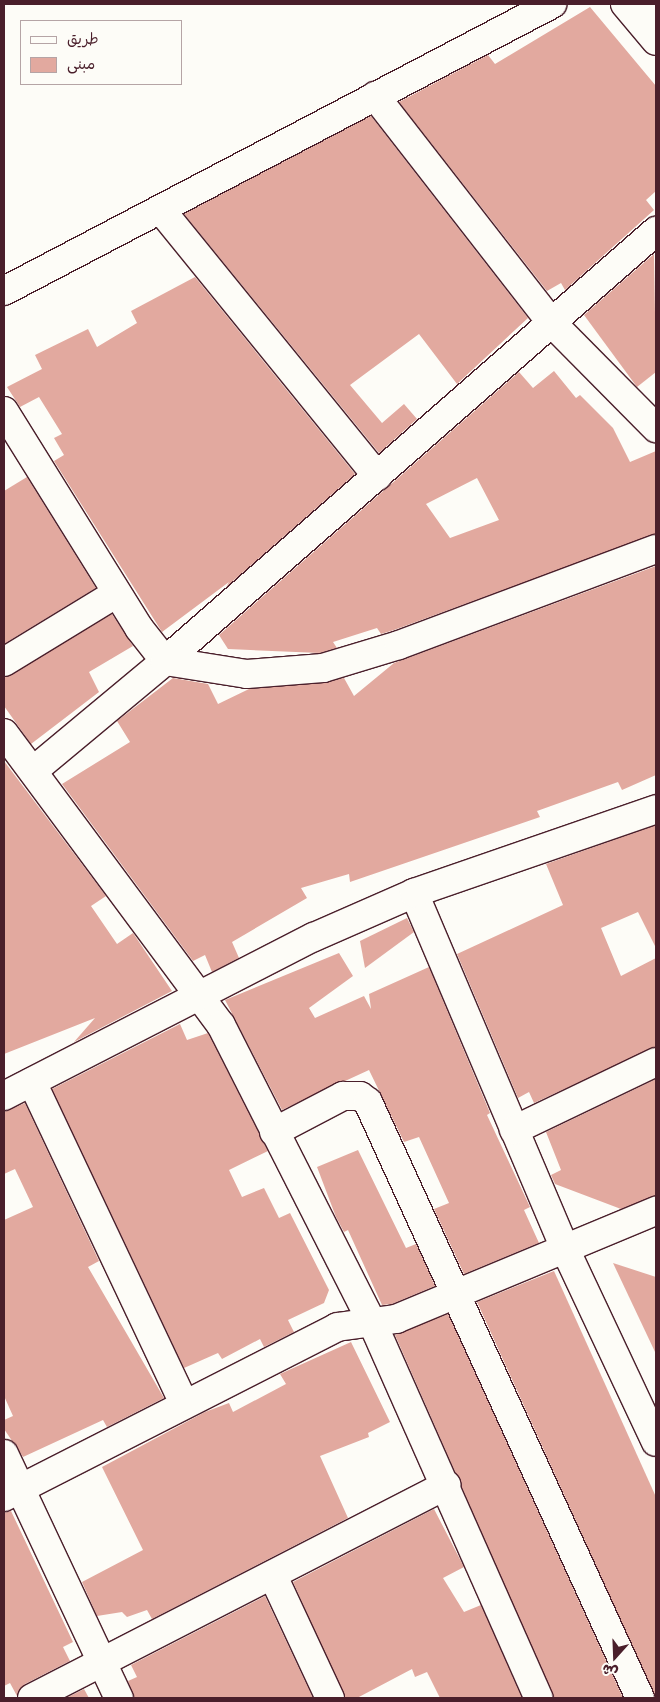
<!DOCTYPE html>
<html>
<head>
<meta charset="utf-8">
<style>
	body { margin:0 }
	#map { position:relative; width:660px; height:1702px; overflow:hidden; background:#fdfcf7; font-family:"Shantell Sans","Playpen Sans Arabic",sans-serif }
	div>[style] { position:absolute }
	.building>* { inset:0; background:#e2a99f }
	.roads { filter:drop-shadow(1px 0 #4a1f2b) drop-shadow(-1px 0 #4a1f2b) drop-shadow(0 1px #4a1f2b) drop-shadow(0 -1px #4a1f2b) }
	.minor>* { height:28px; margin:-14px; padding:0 14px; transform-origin:14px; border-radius:14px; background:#fdfcf7 }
	.tertiary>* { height:28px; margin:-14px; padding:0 14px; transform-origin:14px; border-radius:14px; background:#fdfcf7 }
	span { translate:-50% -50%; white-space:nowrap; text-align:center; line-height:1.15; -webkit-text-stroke:4px #fdfcf7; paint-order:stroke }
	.frame { position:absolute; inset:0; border:5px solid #4a1f2b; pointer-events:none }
	.legend { position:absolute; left:20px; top:20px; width:162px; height:65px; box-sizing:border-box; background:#fdfcf7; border:1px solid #b5a4a5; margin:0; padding:6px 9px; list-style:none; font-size:15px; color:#4a1f2b }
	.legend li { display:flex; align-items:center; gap:10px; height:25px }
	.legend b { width:25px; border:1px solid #b5a4a5 }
	.north { position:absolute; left:590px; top:1632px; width:50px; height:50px; -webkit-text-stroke:4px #fdfcf7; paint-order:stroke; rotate:200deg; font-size:14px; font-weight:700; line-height:20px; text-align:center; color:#4a1f2b }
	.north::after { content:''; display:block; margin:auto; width:18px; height:22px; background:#4a1f2b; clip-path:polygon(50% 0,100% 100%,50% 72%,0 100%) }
</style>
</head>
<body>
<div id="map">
	<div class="building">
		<div style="clip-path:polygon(590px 7px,656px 86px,656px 191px,646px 200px,654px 210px,565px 290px,561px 283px,547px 291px,399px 102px,488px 55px,495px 64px)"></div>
		<div style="clip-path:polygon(371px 116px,528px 318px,457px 384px,419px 334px,350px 385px,382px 423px,404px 404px,417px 419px,379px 453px,184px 214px)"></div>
		<div style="clip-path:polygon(654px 254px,656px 372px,637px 387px,584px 315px)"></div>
		<div style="clip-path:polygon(195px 277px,355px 474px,226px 587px,229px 582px,162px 632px,54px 461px,64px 455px,54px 438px,62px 434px,39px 397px,20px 407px,7px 387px,42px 369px,35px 355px,88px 329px,97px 347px,137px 323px,131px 311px)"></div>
		<div style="clip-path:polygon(evenodd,554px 371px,576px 398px,580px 395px,613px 428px,630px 462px,656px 451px,656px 534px,394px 630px,381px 634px,377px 628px,333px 642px,337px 648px,320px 653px,228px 649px,219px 635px,519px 372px,533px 388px,554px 371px,477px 478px,499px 520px,450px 538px,426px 504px,477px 478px)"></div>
		<div style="clip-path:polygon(27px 477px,96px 588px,4px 644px,4px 491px)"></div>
		<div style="clip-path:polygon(656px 566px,656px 775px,622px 790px,618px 782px,537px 811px,540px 817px,350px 882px,349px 874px,301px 888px,307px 898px,232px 942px,239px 958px,212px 972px,205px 955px,193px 961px,62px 784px,130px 742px,117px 721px,173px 678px,208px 684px,218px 704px,249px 689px,344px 678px,354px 696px,394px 663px)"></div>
		<div style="clip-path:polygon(112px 614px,133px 646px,89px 672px,99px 692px,31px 744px,4px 706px,4px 678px)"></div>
		<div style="clip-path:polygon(4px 761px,106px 896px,91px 906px,117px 944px,133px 933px,172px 991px,74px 1042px,95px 1018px,4px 1054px)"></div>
		<div style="clip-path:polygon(656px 825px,656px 948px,638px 912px,601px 928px,621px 976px,656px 958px,656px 1047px,534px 1103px,529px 1092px,518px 1098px,457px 954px,563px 905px,546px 864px)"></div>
		<div style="clip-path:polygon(407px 918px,414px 932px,365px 968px,360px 941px)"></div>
		<div style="clip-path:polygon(339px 953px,353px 976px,309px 1008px,315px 1018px,364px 996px,371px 1009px,369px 994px,429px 967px,490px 1113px,487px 1115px,530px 1207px,524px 1210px,539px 1243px,464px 1274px,434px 1209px,449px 1203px,419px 1137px,404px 1142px,369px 1070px,282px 1110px,225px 1000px)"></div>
		<div style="clip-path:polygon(180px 1024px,187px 1040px,208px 1033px,268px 1151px,229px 1170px,242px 1197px,264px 1188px,279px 1218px,290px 1213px,329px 1290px,324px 1303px,288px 1320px,294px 1332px,264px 1347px,260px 1339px,222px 1359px,218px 1353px,184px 1368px,52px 1089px)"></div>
		<div style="clip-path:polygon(656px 1079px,656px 1196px,621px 1209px,555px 1184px,551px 1175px,561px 1170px,546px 1132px)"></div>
		<div style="clip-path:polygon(25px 1103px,99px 1261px,88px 1267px,164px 1398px,107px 1427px,103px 1420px,23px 1457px,4px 1429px,4px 1420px,13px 1416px,4px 1396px,4px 1220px,33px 1207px,15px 1169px,4px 1174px,4px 1112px)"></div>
		<div style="clip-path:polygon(358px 1150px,406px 1248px,416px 1244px,435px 1286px,392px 1304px,382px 1305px,348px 1230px,344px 1232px,336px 1217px,317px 1167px)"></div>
		<div style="clip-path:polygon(613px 1263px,656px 1277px,656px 1354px)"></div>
		<div style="clip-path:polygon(554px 1271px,656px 1497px,656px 1698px,477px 1302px)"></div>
		<div style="clip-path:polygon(448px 1314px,623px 1698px,554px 1698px,395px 1335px)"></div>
		<div style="clip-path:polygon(351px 1342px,390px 1422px,368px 1433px,369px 1437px,320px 1456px,348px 1518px,152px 1619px,147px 1610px,127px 1617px,122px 1612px,97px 1616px,82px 1582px,143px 1550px,102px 1467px,205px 1412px,229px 1403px,233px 1412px,286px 1384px,280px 1374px)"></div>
		<div style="clip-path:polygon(434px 1509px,464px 1567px,443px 1578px,464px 1612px,481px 1605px,522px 1698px,440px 1698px,427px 1672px,415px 1677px,412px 1669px,357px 1698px,345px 1698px,293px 1582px)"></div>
		<div style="clip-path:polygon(11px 1511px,73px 1642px,63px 1647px,70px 1661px,25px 1684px,17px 1696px,10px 1683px,4px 1686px,4px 1513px)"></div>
		<div style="clip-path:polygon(265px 1596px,313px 1698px,134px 1698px,128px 1681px,137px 1677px,131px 1665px)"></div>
		<div style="clip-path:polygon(84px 1689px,89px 1698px,66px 1698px)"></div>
	</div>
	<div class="roads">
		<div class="minor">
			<div style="left:375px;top:96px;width:288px;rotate:52.1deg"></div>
			<div style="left:552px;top:323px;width:148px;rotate:45.3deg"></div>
			<div style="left:161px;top:210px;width:343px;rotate:50.9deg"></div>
			<div style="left:4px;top:291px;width:619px;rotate:-27.64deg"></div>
			<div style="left:4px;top:411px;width:256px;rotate:58.1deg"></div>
			<div style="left:139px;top:628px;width:42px;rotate:51.8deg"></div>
			<div style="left:165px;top:661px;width:83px;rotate:9deg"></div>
			<div style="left:247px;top:674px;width:76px;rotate:-4.5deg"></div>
			<div style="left:323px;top:668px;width:79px;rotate:-16.8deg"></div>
			<div style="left:399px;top:645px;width:274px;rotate:-20.5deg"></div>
			<div style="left:4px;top:662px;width:132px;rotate:-31.4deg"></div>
			<div style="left:4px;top:733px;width:364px;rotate:53.4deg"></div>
			<div style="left:221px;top:1025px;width:333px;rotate:63.1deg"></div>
			<div style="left:372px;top:1322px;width:411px;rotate:66.1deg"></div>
			<div style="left:33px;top:771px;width:172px;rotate:-39.8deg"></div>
			<div style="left:165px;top:661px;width:653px;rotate:-41.21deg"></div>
			<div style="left:414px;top:893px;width:387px;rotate:67deg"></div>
			<div style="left:565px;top:1249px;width:213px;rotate:64.8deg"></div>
			<div style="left:32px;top:1082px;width:356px;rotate:64.7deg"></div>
			<div style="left:4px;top:1096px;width:348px;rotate:-27.2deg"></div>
			<div style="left:314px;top:937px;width:109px;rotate:-23.7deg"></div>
			<div style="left:414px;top:893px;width:256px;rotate:-19.1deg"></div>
			<div style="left:514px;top:1130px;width:157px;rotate:-25.6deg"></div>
			<div style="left:274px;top:1132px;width:78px;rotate:-27.6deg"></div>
			<div style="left:343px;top:1096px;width:17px"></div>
			<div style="left:360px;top:1096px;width:10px;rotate:37deg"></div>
			<div style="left:368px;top:1102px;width:655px;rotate:65.47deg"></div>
			<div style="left:4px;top:1454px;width:270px;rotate:64.8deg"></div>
			<div style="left:4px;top:1497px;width:374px;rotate:-27deg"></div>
			<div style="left:337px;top:1327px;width:60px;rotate:-7.7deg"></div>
			<div style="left:396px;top:1319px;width:282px;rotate:-22.6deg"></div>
			<div style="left:273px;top:1576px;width:135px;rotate:65deg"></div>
			<div style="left:32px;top:1698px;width:466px;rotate:-27.2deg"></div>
		</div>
		<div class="tertiary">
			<div style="left:625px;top:4px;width:48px;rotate:50deg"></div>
			<div style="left:654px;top:4px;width:3px;rotate:45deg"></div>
		</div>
	</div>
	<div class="frame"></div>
	<ul class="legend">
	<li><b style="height:6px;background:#fdfcf7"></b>طريق</li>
	<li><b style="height:14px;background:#e2a99f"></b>مبنى</li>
	</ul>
	<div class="north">ش</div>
</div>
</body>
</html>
